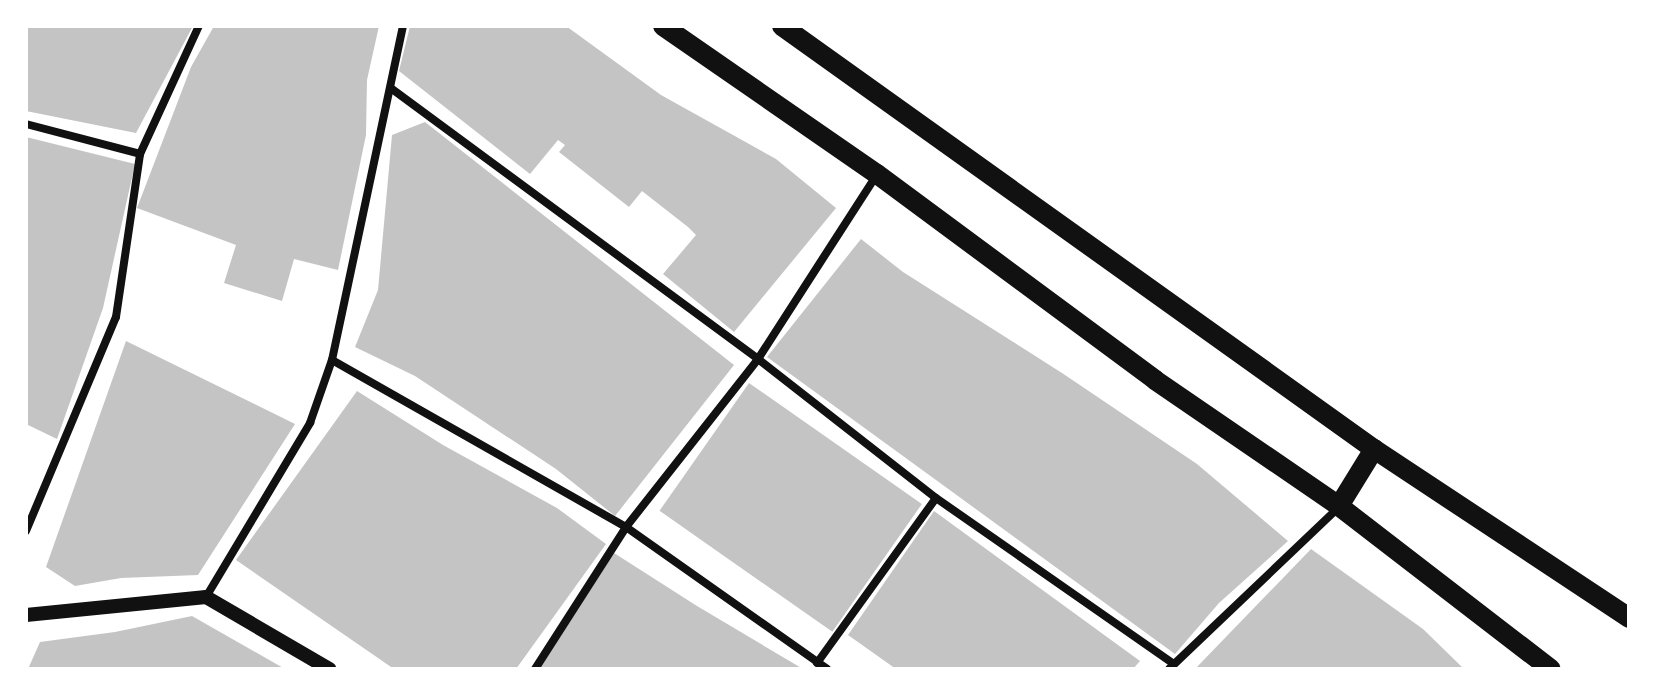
<!DOCTYPE html>
<html>
<head>
<meta charset="utf-8">
<style>
	body { margin:0 }
	#map { position:relative; width:1655px; height:695px; overflow:hidden; background:#fff; font-family:Signika,sans-serif }
	div>[style] { position:absolute }
	.building>* { inset:0; background:#c4c4c4; transform-origin:0 0 }
	.minor>* { height:8px; margin:-4px; padding:0 4px; transform-origin:4px; border-radius:4px; background:#111 }
	.tertiary>* { height:14px; margin:-7px; padding:0 7px; transform-origin:7px; border-radius:7px; background:#111 }
	.primary>* { height:20px; margin:-10px; padding:0 10px; transform-origin:10px; border-radius:10px; background:#111 }
	span { translate:-50% -50%; white-space:nowrap; text-align:center; line-height:1.15; -webkit-text-stroke:8px #fff; paint-order:stroke }
	.frame { position:absolute; inset:0; border:28px solid #fff; pointer-events:none }
</style>
</head>
<body>
<div id="map">
	<div class="building">
		<div style="clip-path:polygon(26px 26px,193px 26px,136px 133px,26px 111px)"></div>
		<div style="clip-path:polygon(214px 26px,379px 26px,367px 80px,366px 135px,338px 270px,294px 259px,282px 301px,224px 283px,236px 245px,137px 208px,191px 67px)"></div>
		<div style="clip-path:polygon(410px 26px,566px 26px,661px 95px,776px 159px,836px 208px,734px 332px,663px 274px,696px 235px,688px 227px,642px 191px,629px 207px,559px 152px,565px 145px,558px 140px,530px 174px,399px 71px)"></div>
		<div style="clip-path:polygon(425px 122px,734px 365px,615px 516px,556px 469px,415px 376px,355px 347px,378px 290px,392px 135px)"></div>
		<div style="clip-path:polygon(26px 137px,135px 164px,103px 308px,57px 439px,26px 424px)"></div>
		<div style="clip-path:polygon(861px 239px,903px 272px,1062px 373px,1197px 464px,1288px 541px,1219px 603px,1175px 654px,767px 357px)"></div>
		<div style="clip-path:polygon(126px 341px,295px 424px,198px 575px,121px 578px,75px 586px,46px 567px)"></div>
		<div style="left:749px;top:383px;width:211px;height:156px;rotate:35deg"></div>
		<div style="clip-path:polygon(357px 391px,443px 445px,557px 508px,606px 544px,516px 669px,394px 669px,236px 560px)"></div>
		<div style="clip-path:polygon(934px 511px,1140px 661px,1133px 669px,896px 669px,848px 635px)"></div>
		<div style="clip-path:polygon(1311px 549px,1423px 629px,1464px 669px,1195px 669px)"></div>
		<div style="clip-path:polygon(614px 553px,697px 606px,803px 669px,539px 669px)"></div>
		<div style="clip-path:polygon(192px 616px,285px 669px,28px 669px,40px 642px,115px 632px)"></div>
	</div>
	<div class="minor">
		<div style="left:392px;top:89px;width:455px;rotate:36.4deg"></div>
		<div style="left:758px;top:359px;width:226px;rotate:38deg"></div>
		<div style="left:936px;top:498px;width:290px;rotate:34.9deg"></div>
		<div style="left:26px;top:124px;width:118px;rotate:14.7deg"></div>
		<div style="left:332px;top:360px;width:338px;rotate:29.6deg"></div>
		<div style="left:626px;top:527px;width:246px;rotate:35.2deg"></div>
		<div style="left:26px;top:531px;width:232px;rotate:-67.2deg"></div>
		<div style="left:116px;top:317px;width:165px;rotate:-81.6deg"></div>
		<div style="left:140px;top:154px;width:141px;rotate:-65.3deg"></div>
		<div style="left:206px;top:597px;width:203px;rotate:-59.1deg"></div>
		<div style="left:310px;top:423px;width:67px;rotate:-70.8deg"></div>
		<div style="left:332px;top:360px;width:341px;rotate:-78deg"></div>
		<div style="left:817px;top:663px;width:203px;rotate:-54.2deg"></div>
		<div style="left:535px;top:669px;width:169px;rotate:-57.3deg"></div>
		<div style="left:626px;top:527px;width:214px;rotate:-51.8deg"></div>
		<div style="left:758px;top:359px;width:220px;rotate:-57.2deg"></div>
		<div style="left:1169px;top:669px;width:235px;rotate:-43.6deg"></div>
	</div>
	<div class="tertiary">
		<div style="left:26px;top:615px;width:181px;rotate:-5.7deg"></div>
		<div style="left:206px;top:597px;width:143px;rotate:30.3deg"></div>
	</div>
	<div class="primary">
		<div style="left:663px;top:26px;width:260px;rotate:34.7deg"></div>
		<div style="left:877px;top:174px;width:346px;rotate:36.5deg"></div>
		<div style="left:1155px;top:380px;width:223px;rotate:34.4deg"></div>
		<div style="left:1339px;top:506px;width:267px;rotate:37.6deg"></div>
		<div style="left:782px;top:26px;width:728px;rotate:35.55deg"></div>
		<div style="left:1374px;top:449px;width:306px;rotate:33.5deg"></div>
		<div style="left:1339px;top:506px;width:67px;rotate:-58.4deg"></div>
	</div>
	<div class="frame"></div>
</div>
</body>
</html>
